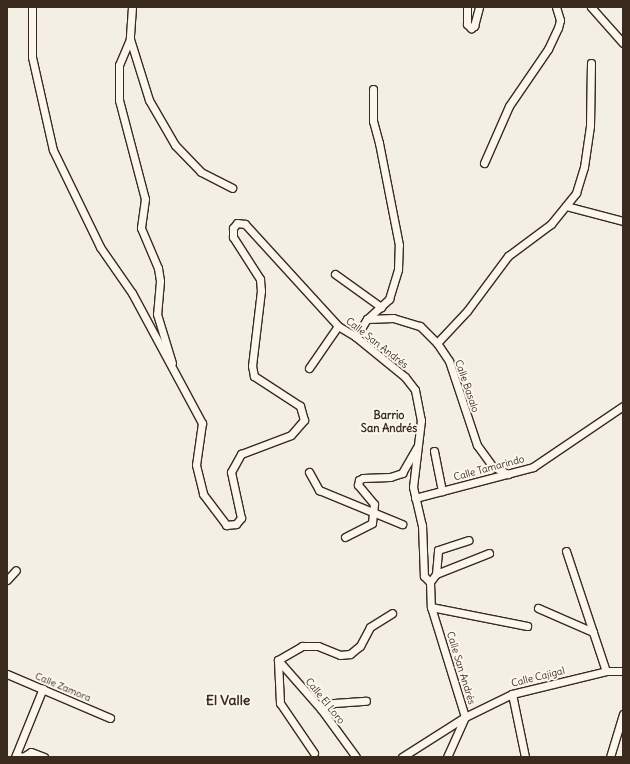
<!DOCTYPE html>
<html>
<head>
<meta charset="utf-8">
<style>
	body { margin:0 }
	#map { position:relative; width:630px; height:764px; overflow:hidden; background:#f3efe4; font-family:Delius,sans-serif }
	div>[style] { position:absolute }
	.roads { filter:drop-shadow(1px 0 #3b2a1e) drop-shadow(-1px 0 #3b2a1e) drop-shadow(0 1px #3b2a1e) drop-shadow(0 -1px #3b2a1e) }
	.street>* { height:7px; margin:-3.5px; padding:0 3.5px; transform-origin:3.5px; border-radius:3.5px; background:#fbf7ec }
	span { translate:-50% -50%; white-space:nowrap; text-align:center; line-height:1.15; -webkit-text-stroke:4px #fbf7ec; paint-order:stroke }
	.street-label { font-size:10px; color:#3b2a1e }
	.neighbourhood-label { font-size:11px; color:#3b2a1e; font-weight:700 }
	.district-label { font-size:14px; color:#3b2a1e; font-weight:700 }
	.frame { position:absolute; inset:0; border:8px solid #3b2a1e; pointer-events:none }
</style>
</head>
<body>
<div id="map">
	<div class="roads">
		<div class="street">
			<div style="left:32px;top:7px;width:50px;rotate:90deg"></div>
			<div style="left:32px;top:57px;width:95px;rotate:77.3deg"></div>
			<div style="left:53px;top:150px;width:108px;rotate:64.1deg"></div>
			<div style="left:100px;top:247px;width:56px;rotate:55.2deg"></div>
			<div style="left:132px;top:293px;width:148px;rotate:61.7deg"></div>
			<div style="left:202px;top:423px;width:42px;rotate:98.1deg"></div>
			<div style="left:196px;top:465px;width:30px;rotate:76deg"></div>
			<div style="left:203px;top:494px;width:39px;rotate:53deg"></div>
			<div style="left:226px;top:525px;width:10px;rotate:-6deg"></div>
			<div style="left:236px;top:524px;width:8px;rotate:-50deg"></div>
			<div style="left:241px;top:518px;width:47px;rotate:-102.3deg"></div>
			<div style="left:231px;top:472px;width:21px;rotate:-61deg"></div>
			<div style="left:241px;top:454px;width:53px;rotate:-20.8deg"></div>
			<div style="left:291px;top:435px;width:20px;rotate:-49deg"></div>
			<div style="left:304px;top:420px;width:15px;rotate:-106deg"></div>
			<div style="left:300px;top:406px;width:55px;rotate:-146.9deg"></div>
			<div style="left:254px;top:376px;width:10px;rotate:-101deg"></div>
			<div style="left:252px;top:366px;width:76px;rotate:-83.2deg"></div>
			<div style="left:261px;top:291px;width:12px;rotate:-95deg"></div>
			<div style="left:260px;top:279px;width:50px;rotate:-122.7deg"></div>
			<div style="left:233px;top:237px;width:9px;rotate:-90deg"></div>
			<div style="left:233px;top:228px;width:6px;rotate:-51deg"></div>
			<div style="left:237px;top:223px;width:8px;rotate:7deg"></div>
			<div style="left:245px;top:224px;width:138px;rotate:47.6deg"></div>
			<div style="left:338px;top:326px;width:21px;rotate:31deg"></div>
			<div style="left:356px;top:337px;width:63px;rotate:39.2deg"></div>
			<div style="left:405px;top:377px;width:16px;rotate:52deg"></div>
			<div style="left:415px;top:390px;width:31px;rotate:79deg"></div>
			<div style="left:421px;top:420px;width:67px;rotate:96.8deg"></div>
			<div style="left:413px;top:487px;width:39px;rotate:77deg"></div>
			<div style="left:422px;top:525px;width:51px;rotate:87.8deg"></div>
			<div style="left:424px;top:576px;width:8px;rotate:45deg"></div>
			<div style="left:430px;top:582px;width:25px;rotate:88deg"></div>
			<div style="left:431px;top:607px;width:115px;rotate:72.8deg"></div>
			<div style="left:132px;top:7px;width:32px;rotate:94deg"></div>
			<div style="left:130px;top:39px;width:28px;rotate:113deg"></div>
			<div style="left:119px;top:65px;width:35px;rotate:90deg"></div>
			<div style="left:119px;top:100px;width:102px;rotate:75.3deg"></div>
			<div style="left:145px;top:199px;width:29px;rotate:98deg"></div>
			<div style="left:141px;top:228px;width:43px;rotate:67deg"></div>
			<div style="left:158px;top:268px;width:13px;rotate:81deg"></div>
			<div style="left:160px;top:281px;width:33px;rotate:95deg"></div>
			<div style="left:157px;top:314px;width:51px;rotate:73deg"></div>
			<div style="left:467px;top:7px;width:17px;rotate:90deg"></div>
			<div style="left:467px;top:24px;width:6px;rotate:45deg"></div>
			<div style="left:471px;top:28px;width:4px;rotate:-34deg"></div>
			<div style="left:474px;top:26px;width:20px;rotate:-75deg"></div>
			<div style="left:591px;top:7px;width:48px;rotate:48.4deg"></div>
			<div style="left:130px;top:39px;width:64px;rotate:72.7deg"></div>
			<div style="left:149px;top:100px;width:52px;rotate:60deg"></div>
			<div style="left:175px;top:145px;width:37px;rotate:46deg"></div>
			<div style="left:201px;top:172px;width:35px;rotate:27deg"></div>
			<div style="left:484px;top:163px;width:62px;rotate:-66.3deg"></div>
			<div style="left:509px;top:106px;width:69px;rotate:-55.6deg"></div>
			<div style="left:548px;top:49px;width:23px;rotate:-65deg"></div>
			<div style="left:558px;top:28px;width:8px;rotate:-76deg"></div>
			<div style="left:560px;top:20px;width:14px;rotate:-107deg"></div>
			<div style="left:566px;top:206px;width:59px;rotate:14.7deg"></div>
			<div style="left:335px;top:274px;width:57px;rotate:35.7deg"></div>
			<div style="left:367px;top:319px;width:30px;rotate:-42deg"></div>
			<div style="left:389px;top:299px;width:31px;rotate:-73deg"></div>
			<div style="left:398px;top:269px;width:24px;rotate:-88deg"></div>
			<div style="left:399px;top:245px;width:104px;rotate:-101.1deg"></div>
			<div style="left:379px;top:143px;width:23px;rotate:-105deg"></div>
			<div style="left:373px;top:121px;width:32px;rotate:-90deg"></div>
			<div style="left:356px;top:337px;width:21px;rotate:-59deg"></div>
			<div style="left:367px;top:319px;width:26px;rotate:-2deg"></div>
			<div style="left:393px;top:318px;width:28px;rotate:17deg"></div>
			<div style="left:420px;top:326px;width:24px;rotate:45deg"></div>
			<div style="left:437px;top:343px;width:22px;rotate:56deg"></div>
			<div style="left:449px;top:361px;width:89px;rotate:71.6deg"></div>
			<div style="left:477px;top:445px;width:26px;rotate:54deg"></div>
			<div style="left:492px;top:466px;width:18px;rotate:27deg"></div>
			<div style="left:437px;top:343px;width:44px;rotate:-46.8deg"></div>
			<div style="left:467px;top:311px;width:69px;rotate:-53.3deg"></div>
			<div style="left:508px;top:256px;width:54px;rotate:-36.7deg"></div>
			<div style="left:551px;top:224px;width:40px;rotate:-51deg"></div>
			<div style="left:576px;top:193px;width:27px;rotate:-73deg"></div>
			<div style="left:584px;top:167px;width:41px;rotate:-81.7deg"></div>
			<div style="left:590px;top:126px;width:63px;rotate:-89.1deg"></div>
			<div style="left:309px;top:368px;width:51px;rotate:-55.4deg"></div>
			<div style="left:434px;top:451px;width:41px;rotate:78.7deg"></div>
			<div style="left:309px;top:472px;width:21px;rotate:61deg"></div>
			<div style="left:319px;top:490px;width:90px;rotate:22.3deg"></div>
			<div style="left:415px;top:498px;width:122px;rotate:-14.7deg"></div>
			<div style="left:533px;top:467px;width:109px;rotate:-34.1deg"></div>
			<div style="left:345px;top:537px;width:30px;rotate:-27deg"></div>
			<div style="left:372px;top:523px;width:19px;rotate:-84deg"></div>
			<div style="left:374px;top:504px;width:25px;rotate:-130deg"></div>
			<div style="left:358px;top:485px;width:5px;rotate:-79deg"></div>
			<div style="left:359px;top:480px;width:4px;rotate:-27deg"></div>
			<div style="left:363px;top:478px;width:27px;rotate:-2deg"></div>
			<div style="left:390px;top:477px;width:13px;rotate:-18deg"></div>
			<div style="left:402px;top:473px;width:30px;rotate:-60deg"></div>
			<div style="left:566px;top:551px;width:126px;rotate:71.6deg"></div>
			<div style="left:436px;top:574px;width:57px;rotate:-21.6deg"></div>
			<div style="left:7px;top:580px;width:13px;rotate:-48deg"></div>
			<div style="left:430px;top:582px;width:10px;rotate:-53deg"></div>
			<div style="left:436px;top:574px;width:24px;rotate:-85deg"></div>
			<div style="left:438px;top:550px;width:32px;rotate:-18deg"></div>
			<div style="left:431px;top:607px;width:98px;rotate:11.2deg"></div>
			<div style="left:538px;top:608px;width:60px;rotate:23.6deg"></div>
			<div style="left:278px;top:660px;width:65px;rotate:48.7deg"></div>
			<div style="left:321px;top:709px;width:59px;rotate:53.9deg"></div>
			<div style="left:7px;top:674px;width:112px;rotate:23.1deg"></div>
			<div style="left:512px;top:694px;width:64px;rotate:78.3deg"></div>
			<div style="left:321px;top:709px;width:14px;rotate:-25deg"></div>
			<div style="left:334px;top:703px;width:32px;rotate:-4deg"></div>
			<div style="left:314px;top:753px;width:60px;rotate:-124.2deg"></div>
			<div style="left:280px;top:703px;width:43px;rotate:-92.7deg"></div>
			<div style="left:278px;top:660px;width:28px;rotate:-30deg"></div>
			<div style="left:302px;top:646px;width:16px"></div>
			<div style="left:318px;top:646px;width:24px;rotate:22deg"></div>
			<div style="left:340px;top:655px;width:10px;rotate:-6deg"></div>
			<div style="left:350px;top:654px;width:13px;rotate:-39deg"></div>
			<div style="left:360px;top:646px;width:21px;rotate:-62deg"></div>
			<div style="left:370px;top:627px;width:26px;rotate:-32deg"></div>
			<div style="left:16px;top:755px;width:7px;rotate:16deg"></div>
			<div style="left:23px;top:757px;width:9px;rotate:-32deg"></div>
			<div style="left:31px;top:752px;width:14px;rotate:21deg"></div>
			<div style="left:15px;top:757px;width:74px;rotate:-67.9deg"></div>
			<div style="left:402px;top:757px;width:75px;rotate:-32.4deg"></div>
			<div style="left:465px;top:717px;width:52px;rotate:-26.1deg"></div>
			<div style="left:512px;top:694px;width:97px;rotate:-13.7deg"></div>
			<div style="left:606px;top:671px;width:17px"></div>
			<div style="left:447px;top:757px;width:44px;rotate:-65.8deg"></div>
			<div style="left:610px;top:757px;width:45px;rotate:-73.2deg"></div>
		</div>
	</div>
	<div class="street-label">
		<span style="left:377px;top:343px;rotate:38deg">Calle San Andrés</span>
		<span style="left:467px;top:386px;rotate:71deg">Calle Basalo</span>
		<span style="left:489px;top:468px;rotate:-15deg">Calle Tamarindo</span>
		<span style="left:461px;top:668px;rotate:73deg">Calle San Andrés</span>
		<span style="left:538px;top:677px;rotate:-14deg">Calle Cajigal</span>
		<span style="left:63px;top:687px;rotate:23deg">Calle Zamora</span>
		<span style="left:325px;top:701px;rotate:51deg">Calle El Loro</span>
	</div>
	<div class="neighbourhood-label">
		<span style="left:389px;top:422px">Barrio<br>San Andrés</span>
	</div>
	<div class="district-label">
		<span style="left:228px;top:700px">El Valle</span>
	</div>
	<div class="frame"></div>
</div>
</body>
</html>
